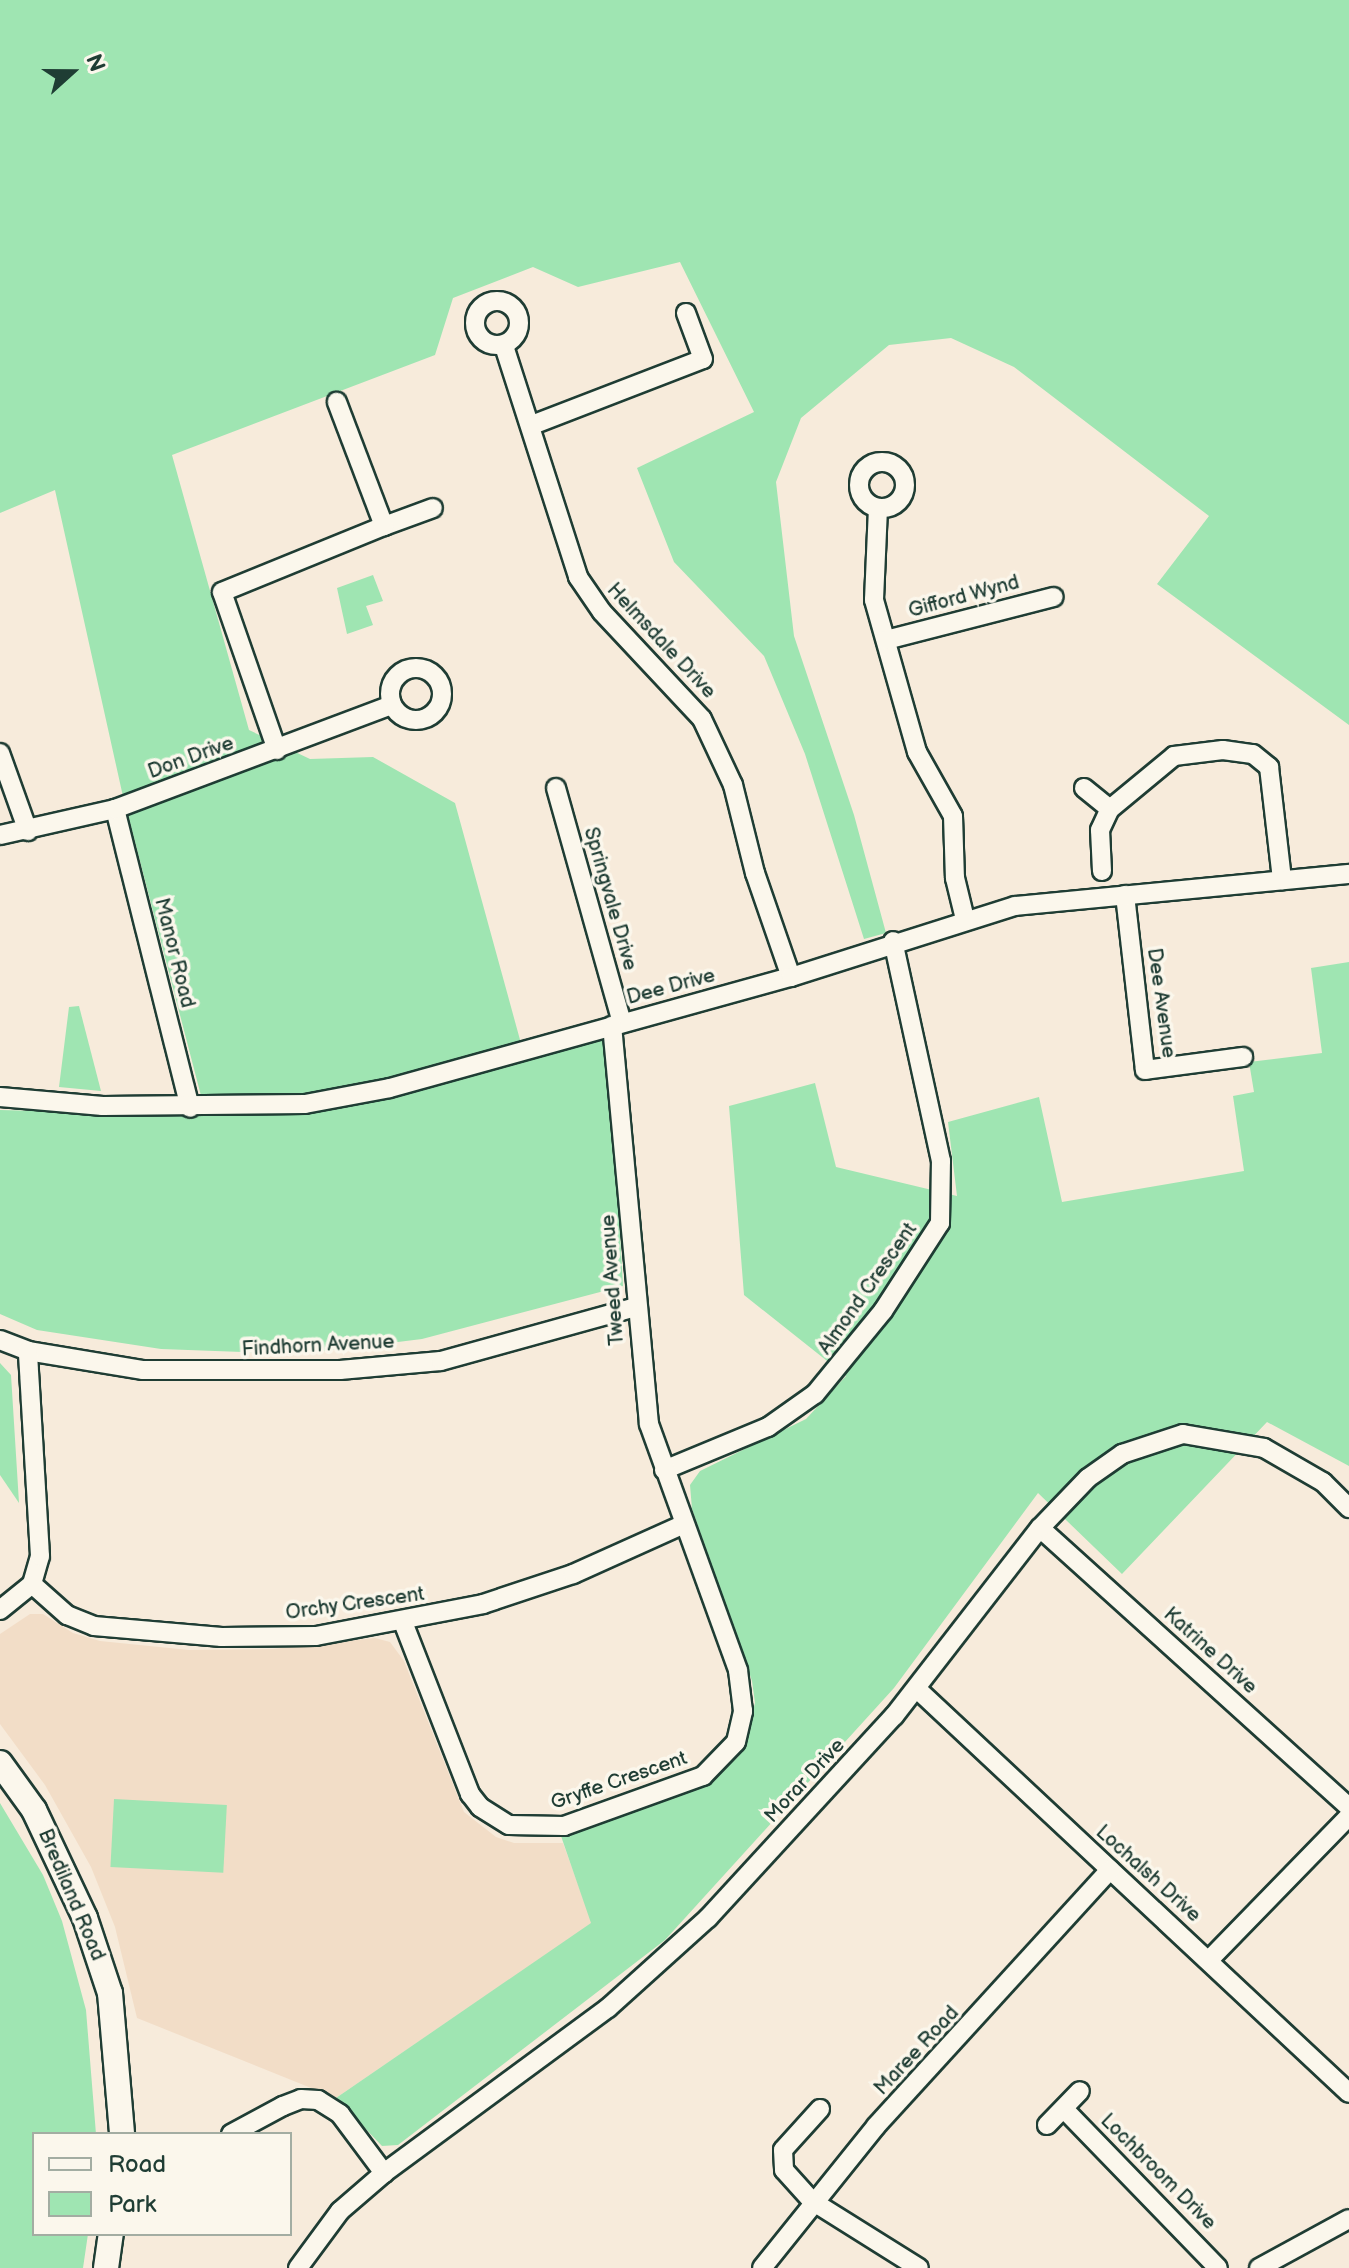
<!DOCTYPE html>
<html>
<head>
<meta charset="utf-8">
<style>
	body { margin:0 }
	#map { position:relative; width:1349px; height:2268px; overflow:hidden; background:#f7ebdb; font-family:"Balsamiq Sans",sans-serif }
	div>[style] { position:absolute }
	.built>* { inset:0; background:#f2ddc7 }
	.green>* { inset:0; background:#9fe5b2; transform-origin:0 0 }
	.roads { filter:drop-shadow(2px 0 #1f3d34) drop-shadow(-2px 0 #1f3d34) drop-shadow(0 2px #1f3d34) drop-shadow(0 -2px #1f3d34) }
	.street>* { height:18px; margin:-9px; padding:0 9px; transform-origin:9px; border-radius:9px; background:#fbf7ec }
	.street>.ring { margin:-9px; padding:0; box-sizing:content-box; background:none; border:18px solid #fbf7ec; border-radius:50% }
	.secondary>* { height:24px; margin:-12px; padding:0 12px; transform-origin:12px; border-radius:12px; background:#fbf7ec }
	span { translate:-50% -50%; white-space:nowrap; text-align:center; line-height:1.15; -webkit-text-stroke:7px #fbf7ec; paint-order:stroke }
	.street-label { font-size:20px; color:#1f3d34 }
	.legend { position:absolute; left:32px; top:2132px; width:260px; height:104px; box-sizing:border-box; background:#fbf7ec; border:2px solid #a3ada2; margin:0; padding:10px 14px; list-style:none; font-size:24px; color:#1f3d34 }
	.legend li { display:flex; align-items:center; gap:16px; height:40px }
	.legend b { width:40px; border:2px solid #a3ada2 }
	.north { position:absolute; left:32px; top:32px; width:80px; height:80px; -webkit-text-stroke:6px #fbf7ec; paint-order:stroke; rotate:69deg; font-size:22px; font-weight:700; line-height:32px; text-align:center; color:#1f3d34 }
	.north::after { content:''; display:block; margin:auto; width:28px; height:36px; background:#1f3d34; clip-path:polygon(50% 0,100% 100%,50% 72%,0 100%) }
</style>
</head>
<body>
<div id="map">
	<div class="built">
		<div style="clip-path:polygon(30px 1614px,43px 1614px,73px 1633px,100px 1641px,189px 1650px,273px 1649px,375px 1638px,390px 1642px,404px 1661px,464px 1812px,496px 1837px,514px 1843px,563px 1843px,592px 1923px,336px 2098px,137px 2018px,115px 1927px,91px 1867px,45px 1785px,0 1724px,0 1634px)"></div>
	</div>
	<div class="green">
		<div style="clip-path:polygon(0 0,1349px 0,1349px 725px,1157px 584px,1209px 516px,1014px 367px,951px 338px,889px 345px,801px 418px,776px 482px,794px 636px,854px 815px,886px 933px,864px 939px,805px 754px,764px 656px,674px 562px,637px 468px,754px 412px,680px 262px,578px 287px,533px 267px,453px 298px,435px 355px,172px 455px,249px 730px,310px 759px,373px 757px,455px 803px,525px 1058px,609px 1039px,623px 1286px,422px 1339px,301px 1354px,161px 1349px,37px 1330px,0 1314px,0 1110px,206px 1115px,122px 792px,55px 490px,0 513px)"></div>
		<div style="clip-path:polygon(373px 575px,383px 601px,366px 606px,373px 625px,347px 634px,337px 588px)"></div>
		<div style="clip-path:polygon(1349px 962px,1349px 1466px,1267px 1422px,1122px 1574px,1038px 1493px,894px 1688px,665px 1940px,398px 2145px,382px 2146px,336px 2098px,591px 1923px,561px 1836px,709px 1781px,738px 1757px,745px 1744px,755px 1703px,752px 1681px,692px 1509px,690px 1485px,700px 1471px,806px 1419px,846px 1376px,744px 1295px,729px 1106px,815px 1083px,836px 1167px,957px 1196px,948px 1122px,1039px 1097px,1062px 1202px,1244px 1171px,1233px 1096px,1254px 1092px,1249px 1062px,1322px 1053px,1311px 968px)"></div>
		<div style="clip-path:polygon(79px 1006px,101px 1091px,59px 1087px,69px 1007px)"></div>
		<div style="clip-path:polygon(0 1363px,11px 1375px,19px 1503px,0 1475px)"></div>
		<div style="left:114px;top:1799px;width:113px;height:68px;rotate:3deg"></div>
		<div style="clip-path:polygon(0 1803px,43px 1875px,62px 1921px,86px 2010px,96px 2134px,34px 2134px,34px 2234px,88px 2234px,83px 2268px,0 2268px)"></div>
	</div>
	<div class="roads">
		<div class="street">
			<div class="ring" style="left:475px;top:301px;width:26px;height:26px"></div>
			<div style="left:504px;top:346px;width:243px;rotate:72.2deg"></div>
			<div style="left:578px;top:577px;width:42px;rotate:55.6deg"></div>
			<div style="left:602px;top:612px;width:146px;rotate:46.9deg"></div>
			<div style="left:702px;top:719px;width:73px;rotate:64.8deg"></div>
			<div style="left:733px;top:785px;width:91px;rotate:76deg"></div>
			<div style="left:755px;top:873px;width:110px;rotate:70.9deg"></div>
			<div style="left:532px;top:425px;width:183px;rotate:-21.1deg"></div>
			<div style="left:703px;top:359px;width:49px;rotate:-110.3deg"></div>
			<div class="ring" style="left:859px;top:462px;width:28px;height:28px"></div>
			<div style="left:878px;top:508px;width:92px;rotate:92.5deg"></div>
			<div style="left:874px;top:600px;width:158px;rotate:74.2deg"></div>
			<div style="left:917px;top:752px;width:73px;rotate:60.6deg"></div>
			<div style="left:953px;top:816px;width:62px;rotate:88.2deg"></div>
			<div style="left:955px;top:878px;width:42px;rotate:76.3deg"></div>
			<div style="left:384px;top:526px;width:52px;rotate:-20.2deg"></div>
			<div style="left:886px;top:640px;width:173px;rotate:-14.4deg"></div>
			<div class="ring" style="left:390px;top:668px;width:34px;height:34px"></div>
			<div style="left:277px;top:750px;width:167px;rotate:-109.2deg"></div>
			<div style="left:222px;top:592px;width:175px;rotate:-22.2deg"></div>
			<div style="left:384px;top:526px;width:133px;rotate:-110.8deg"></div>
			<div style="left:0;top:753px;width:83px;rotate:70.3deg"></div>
			<div style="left:556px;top:788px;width:244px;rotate:74.3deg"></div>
			<div style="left:1084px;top:788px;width:33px;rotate:39deg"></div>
			<div style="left:115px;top:809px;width:308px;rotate:75.9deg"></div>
			<div style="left:0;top:835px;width:118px;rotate:-12.7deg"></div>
			<div style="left:115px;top:809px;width:296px;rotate:-20.6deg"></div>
			<div style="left:1102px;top:871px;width:41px;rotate:-92.8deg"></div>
			<div style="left:1100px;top:830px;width:23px;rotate:-65deg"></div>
			<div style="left:1110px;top:809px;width:83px;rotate:-39.6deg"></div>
			<div style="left:1174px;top:756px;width:49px;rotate:-7deg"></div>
			<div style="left:1223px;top:750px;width:30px;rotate:8deg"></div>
			<div style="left:1253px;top:754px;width:21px;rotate:39deg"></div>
			<div style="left:1269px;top:767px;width:114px;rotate:83.4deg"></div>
			<div style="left:1125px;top:895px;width:176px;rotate:83.5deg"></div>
			<div style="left:1145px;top:1070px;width:99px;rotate:-7.6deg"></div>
			<div style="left:0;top:1097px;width:103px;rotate:5deg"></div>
			<div style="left:103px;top:1106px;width:202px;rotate:-0.6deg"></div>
			<div style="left:305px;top:1104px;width:86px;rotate:-10.7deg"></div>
			<div style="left:390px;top:1088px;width:416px;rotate:-15.5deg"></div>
			<div style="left:791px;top:977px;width:235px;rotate:-17.6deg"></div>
			<div style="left:1015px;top:906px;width:336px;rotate:-5.5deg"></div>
			<div style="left:0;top:1340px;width:30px;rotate:21deg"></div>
			<div style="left:28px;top:1351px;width:117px;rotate:9.4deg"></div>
			<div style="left:143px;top:1370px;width:197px"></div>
			<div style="left:340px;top:1370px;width:101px;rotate:-5.1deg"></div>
			<div style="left:441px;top:1361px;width:202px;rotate:-15.5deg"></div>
			<div style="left:664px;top:1470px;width:113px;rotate:-22.5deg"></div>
			<div style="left:768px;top:1427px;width:57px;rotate:-35.1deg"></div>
			<div style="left:815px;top:1394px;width:107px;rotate:-50.7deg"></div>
			<div style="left:883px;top:1311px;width:105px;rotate:-57.1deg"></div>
			<div style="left:940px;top:1223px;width:62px;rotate:-89.1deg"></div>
			<div style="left:941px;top:1161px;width:225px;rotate:-102.3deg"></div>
			<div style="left:1040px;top:1528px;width:416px;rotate:42.1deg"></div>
			<div style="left:32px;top:1584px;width:47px;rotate:41.5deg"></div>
			<div style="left:67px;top:1615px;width:29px;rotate:22deg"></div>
			<div style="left:94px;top:1626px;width:128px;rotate:4.9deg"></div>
			<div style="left:222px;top:1637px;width:94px;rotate:-0.6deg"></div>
			<div style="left:316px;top:1636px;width:170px;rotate:-10.8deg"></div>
			<div style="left:483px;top:1604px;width:95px;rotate:-18.4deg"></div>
			<div style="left:573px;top:1574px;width:120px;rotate:-24.2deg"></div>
			<div style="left:0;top:1610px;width:41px;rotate:-39.1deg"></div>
			<div style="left:32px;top:1584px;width:29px;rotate:-74deg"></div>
			<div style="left:40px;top:1556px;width:205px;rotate:-93.4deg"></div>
			<div style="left:403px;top:1622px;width:185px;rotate:68.7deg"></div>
			<div style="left:470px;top:1794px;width:16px;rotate:52deg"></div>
			<div style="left:480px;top:1807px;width:34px;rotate:32deg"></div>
			<div style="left:509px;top:1825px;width:55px;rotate:1deg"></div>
			<div style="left:564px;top:1826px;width:148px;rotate:-19.8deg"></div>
			<div style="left:703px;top:1776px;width:47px;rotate:-45.9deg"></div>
			<div style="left:736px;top:1742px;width:32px;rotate:-77deg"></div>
			<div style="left:743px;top:1711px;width:41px;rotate:-97deg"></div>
			<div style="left:738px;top:1670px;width:262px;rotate:-109.9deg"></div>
			<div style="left:649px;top:1424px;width:400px;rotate:-95.3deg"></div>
			<div style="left:917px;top:1689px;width:591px;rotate:43.08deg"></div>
			<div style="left:1209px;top:1960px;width:201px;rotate:-45.8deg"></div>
			<div style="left:820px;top:2109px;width:55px;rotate:132.1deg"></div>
			<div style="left:783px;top:2150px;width:20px;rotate:87deg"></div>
			<div style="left:784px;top:2170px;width:42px;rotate:47.9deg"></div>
			<div style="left:812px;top:2201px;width:126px;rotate:32.1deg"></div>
			<div style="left:1064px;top:2109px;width:221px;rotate:45.9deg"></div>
			<div style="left:1047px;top:2125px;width:47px;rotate:-45.9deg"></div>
			<div style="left:231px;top:2134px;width:59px;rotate:-28.3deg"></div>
			<div style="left:283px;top:2106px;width:19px;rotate:-21deg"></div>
			<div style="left:301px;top:2099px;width:17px;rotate:3deg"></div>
			<div style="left:318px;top:2100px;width:26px;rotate:32deg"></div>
			<div style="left:340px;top:2114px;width:74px;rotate:53.3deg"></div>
			<div style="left:298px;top:2268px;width:71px;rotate:-53.6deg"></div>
			<div style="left:340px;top:2211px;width:58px;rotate:-40.8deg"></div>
			<div style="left:384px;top:2173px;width:278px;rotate:-36.4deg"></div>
			<div style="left:608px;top:2008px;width:135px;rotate:-42deg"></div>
			<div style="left:708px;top:1918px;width:275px;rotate:-47.4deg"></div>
			<div style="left:894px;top:1716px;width:238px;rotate:-52.2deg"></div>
			<div style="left:1040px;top:1528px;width:69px;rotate:-46.2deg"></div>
			<div style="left:1088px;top:1478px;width:42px;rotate:-35.2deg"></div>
			<div style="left:1122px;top:1454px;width:64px;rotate:-18.2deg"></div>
			<div style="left:1183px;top:1434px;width:82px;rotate:9.8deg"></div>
			<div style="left:1264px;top:1448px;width:68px;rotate:30deg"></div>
			<div style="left:1323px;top:1482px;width:37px;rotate:45deg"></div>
			<div style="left:762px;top:2268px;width:182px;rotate:-51.2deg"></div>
			<div style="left:876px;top:2126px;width:347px;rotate:-47.6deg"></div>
			<div style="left:1259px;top:2268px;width:102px;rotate:-28.6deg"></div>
		</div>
		<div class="secondary">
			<div style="left:0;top:1763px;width:58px;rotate:54.1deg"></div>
			<div style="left:34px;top:1810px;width:119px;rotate:64.7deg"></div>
			<div style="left:85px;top:1918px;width:79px;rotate:71.6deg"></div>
			<div style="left:110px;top:1993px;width:142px;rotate:85.1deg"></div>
			<div style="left:106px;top:2268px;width:34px;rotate:-82deg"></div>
		</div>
	</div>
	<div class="street-label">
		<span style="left:964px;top:597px;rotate:-15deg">Gifford Wynd</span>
		<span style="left:661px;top:641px;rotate:47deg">Helmsdale Drive</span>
		<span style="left:191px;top:758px;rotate:-20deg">Don Drive</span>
		<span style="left:610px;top:899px;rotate:74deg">Springvale Drive</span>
		<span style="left:174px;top:953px;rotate:76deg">Manor Road</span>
		<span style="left:671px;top:987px;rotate:-15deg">Dee Drive</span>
		<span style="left:1161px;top:1003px;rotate:82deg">Dee Avenue</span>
		<span style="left:613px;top:1280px;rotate:-94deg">Tweed Avenue</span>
		<span style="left:868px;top:1289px;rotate:-55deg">Almond Crescent</span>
		<span style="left:318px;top:1346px;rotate:-3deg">Findhorn Avenue</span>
		<span style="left:355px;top:1604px;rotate:-8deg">Orchy Crescent</span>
		<span style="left:1210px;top:1651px;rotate:42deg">Katrine Drive</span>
		<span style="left:619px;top:1781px;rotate:-19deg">Gryffe Crescent</span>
		<span style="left:805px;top:1781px;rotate:-47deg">Morar Drive</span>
		<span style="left:1148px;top:1874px;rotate:42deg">Lochalsh Drive</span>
		<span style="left:71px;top:1895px;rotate:67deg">Brediland Road</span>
		<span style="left:917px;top:2051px;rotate:-47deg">Maree Road</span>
		<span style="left:1158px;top:2172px;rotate:45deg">Lochbroom Drive</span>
	</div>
	<ul class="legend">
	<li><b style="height:10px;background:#fbf7ec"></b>Road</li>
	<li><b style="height:22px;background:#9fe5b2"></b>Park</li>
	</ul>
	<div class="north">N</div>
</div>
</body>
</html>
